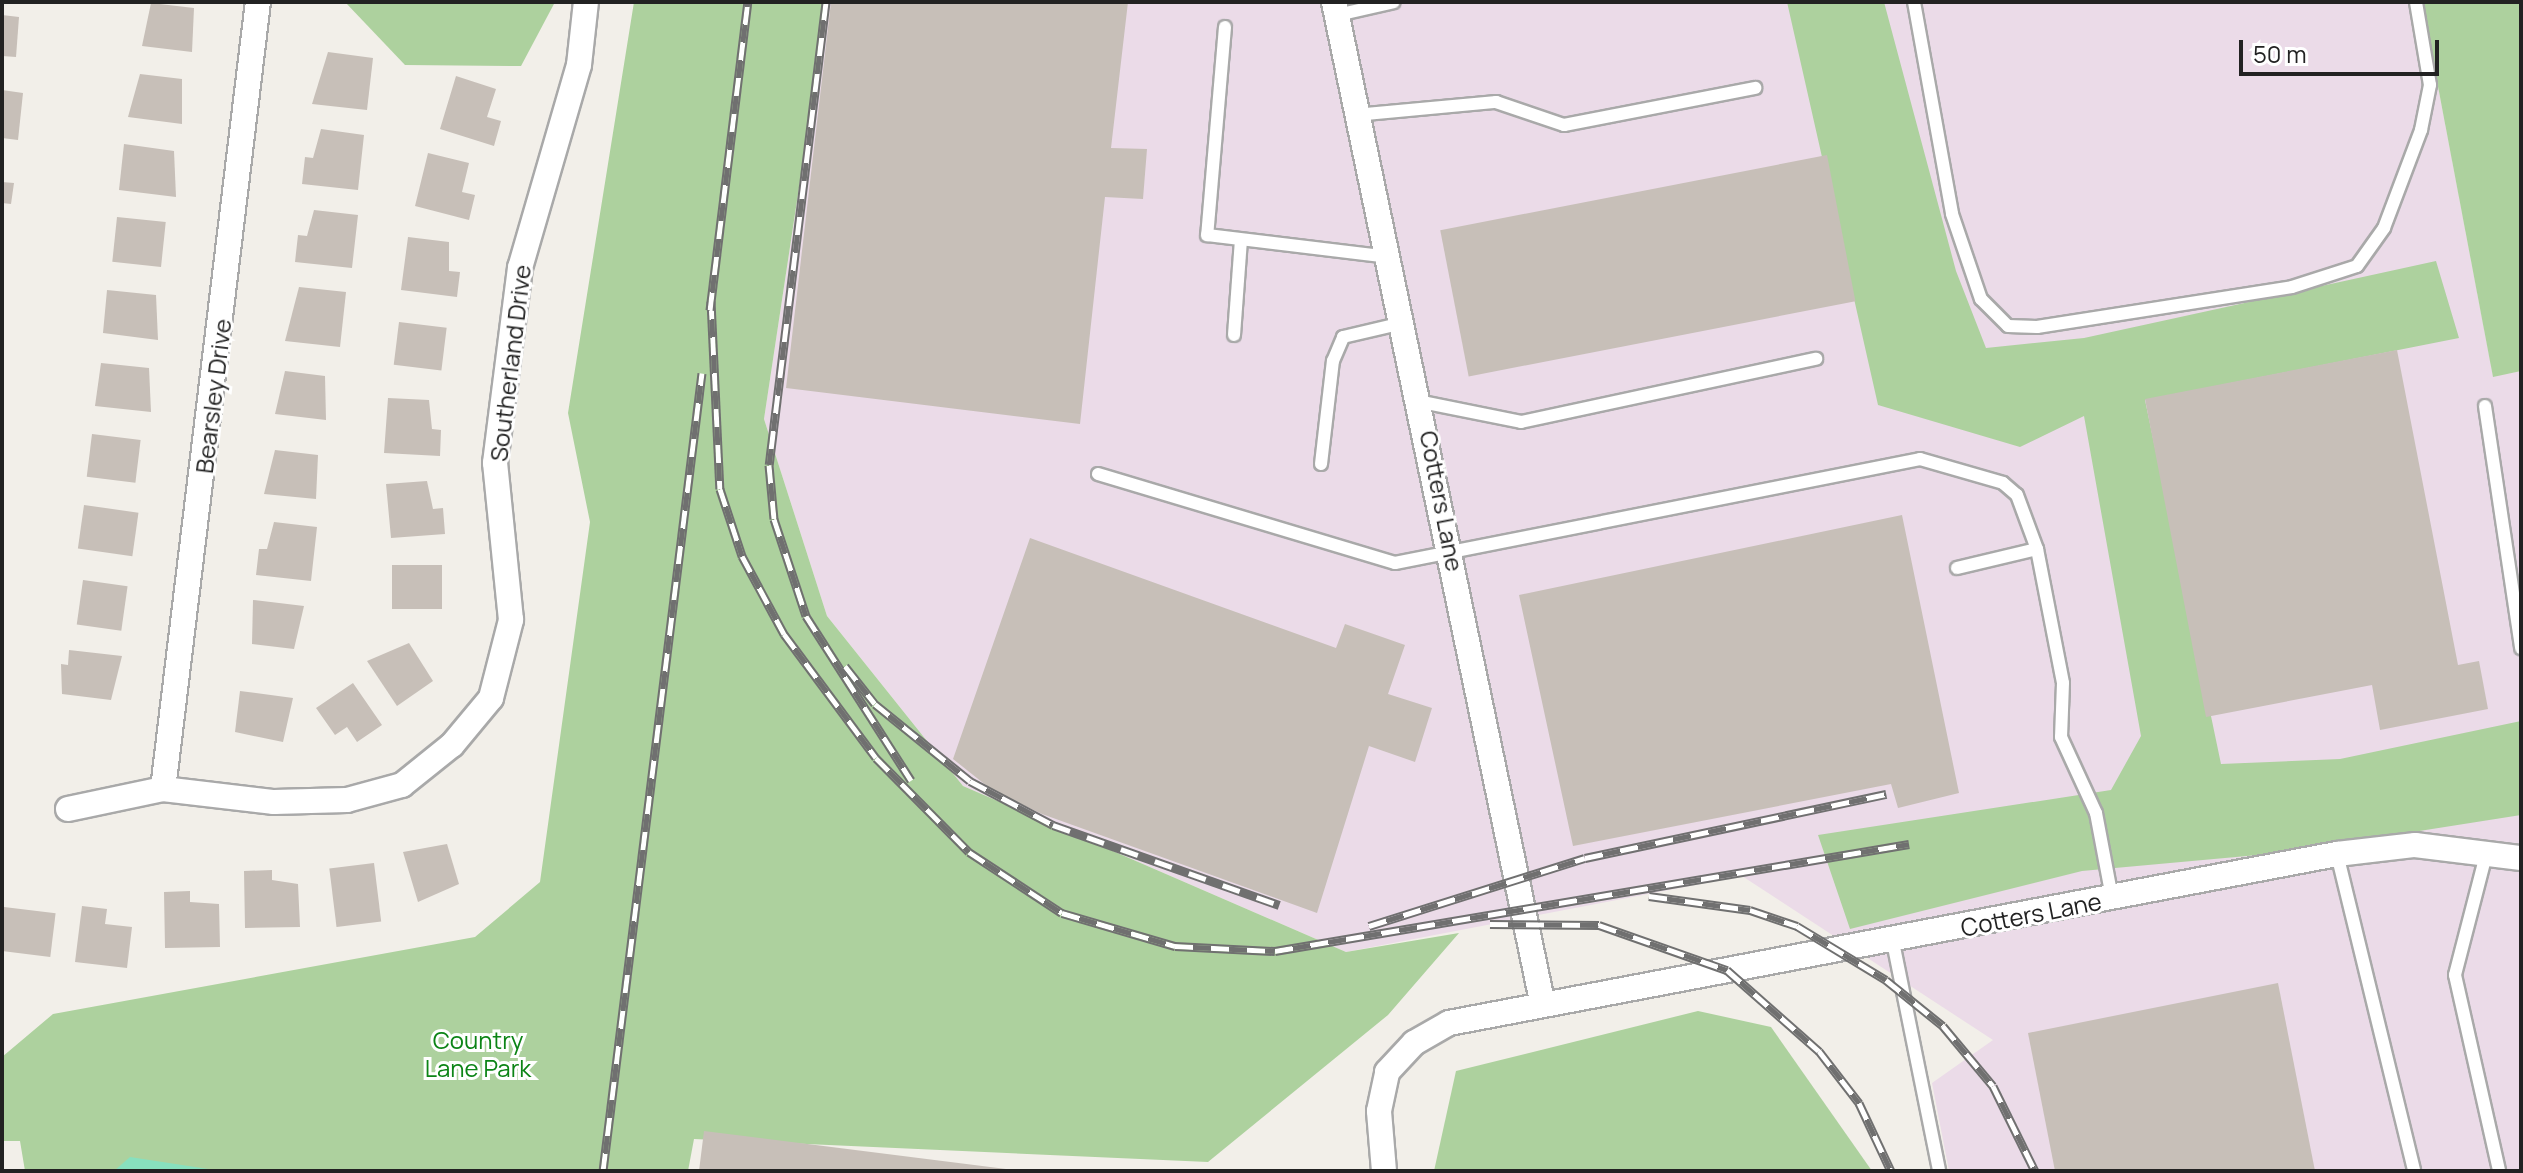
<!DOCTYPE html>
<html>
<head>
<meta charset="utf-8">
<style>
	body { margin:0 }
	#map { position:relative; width:2523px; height:1173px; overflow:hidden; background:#f2efe9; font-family:Manrope,sans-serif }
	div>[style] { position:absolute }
	.industrial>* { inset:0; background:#ebdbe8 }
	.forest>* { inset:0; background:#add19e }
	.pitch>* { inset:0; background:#88e0be }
	.building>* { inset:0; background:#c7bfb8; transform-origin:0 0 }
	.roads { filter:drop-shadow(2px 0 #a9a9a9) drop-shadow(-2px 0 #a9a9a9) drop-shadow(0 2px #a9a9a9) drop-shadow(0 -2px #a9a9a9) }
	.lane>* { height:12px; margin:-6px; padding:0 6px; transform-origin:6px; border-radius:6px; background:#fff }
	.street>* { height:24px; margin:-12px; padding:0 12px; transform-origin:12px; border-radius:12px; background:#fff }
	.rail>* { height:9px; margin-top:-4.5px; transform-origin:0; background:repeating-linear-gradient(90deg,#fff 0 18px,#707070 0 36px); box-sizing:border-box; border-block:2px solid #707070 }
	span { translate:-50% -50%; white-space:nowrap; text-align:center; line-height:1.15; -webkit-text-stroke:6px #fff; paint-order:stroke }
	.street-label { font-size:24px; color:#222 }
	.park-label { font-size:24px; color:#0c8416 }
	.frame { position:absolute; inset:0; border:4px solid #222; pointer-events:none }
	.scale { position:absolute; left:2239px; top:40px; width:200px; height:36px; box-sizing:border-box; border:4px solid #222; border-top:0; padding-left:10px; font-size:24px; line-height:28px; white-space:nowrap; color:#222; -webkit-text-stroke:6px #fff; paint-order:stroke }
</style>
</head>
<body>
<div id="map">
	<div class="industrial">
		<div style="clip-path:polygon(827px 2px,2422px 2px,2493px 376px,2521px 371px,2521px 1171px,1949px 1171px,1932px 1083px,1993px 1040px,1742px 876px,1346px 952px,963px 786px,827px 616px,764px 419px)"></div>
	</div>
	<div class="forest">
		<div style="clip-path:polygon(345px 2px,555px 2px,521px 66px,405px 65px)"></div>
		<div style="clip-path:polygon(634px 2px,827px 2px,764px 419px,827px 616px,963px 786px,1346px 952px,1459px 933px,1388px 1015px,1208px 1162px,694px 1139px,688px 1171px,25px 1171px,20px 1141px,2px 1141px,2px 1057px,53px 1014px,475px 937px,540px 882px,590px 522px,568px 413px)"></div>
		<div style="clip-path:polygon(1787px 2px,1884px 2px,1956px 271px,1986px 348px,2084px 338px,2436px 261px,2459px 338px,2145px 400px,2221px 764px,2340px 759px,2521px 721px,2521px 815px,2280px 853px,2082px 871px,1850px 929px,1818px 835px,2111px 790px,2141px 736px,2084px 416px,2020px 447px,1878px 405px)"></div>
		<div style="clip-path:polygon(2422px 2px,2521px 2px,2521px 371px,2493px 377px)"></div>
		<div style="clip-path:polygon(1698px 1011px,1771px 1027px,1872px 1171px,1434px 1171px,1456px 1071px)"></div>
	</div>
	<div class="pitch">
		<div style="clip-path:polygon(130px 1157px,221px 1171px,114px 1171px)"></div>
	</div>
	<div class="building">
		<div style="clip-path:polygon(831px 2px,1128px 2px,1111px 148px,1147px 149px,1143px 199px,1105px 197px,1080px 424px,786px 388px)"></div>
		<div style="clip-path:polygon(151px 3px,194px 8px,192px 52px,142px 46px)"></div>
		<div style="clip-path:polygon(2px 15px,19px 17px,16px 57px,2px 56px)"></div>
		<div style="clip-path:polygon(328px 52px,373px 58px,367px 110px,312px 104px)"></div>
		<div style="clip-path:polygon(140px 74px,182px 79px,182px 124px,128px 117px)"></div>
		<div style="clip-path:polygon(456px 76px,496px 89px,487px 117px,501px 121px,494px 146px,440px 129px)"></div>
		<div style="clip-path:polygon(2px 90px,23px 93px,18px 140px,2px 138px)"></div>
		<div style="clip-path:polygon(321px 129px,364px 135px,358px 190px,302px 184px,305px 157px,313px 158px)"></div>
		<div style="clip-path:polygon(124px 144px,174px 151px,176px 197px,119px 190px)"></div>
		<div style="clip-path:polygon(428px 153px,469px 163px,462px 192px,475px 195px,469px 220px,415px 206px)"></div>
		<div style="left:1827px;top:155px;width:149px;height:394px;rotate:79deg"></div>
		<div style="clip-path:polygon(2px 182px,14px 183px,11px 204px,2px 203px)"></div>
		<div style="clip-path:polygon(314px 210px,358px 215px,352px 268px,295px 262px,298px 235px,307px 236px)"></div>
		<div style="left:117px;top:217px;width:49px;height:45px;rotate:6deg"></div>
		<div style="clip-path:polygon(408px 237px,449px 242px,449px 271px,460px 272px,457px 297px,401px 290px)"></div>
		<div style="clip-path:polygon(299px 287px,346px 292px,340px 347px,285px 341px)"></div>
		<div style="clip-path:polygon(107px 290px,156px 295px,158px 340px,103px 333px)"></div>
		<div style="left:399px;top:322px;width:48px;height:43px;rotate:7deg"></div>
		<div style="clip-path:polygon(2397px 350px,2458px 665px,2479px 661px,2488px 709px,2380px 730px,2372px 685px,2206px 717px,2145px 399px)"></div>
		<div style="clip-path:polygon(101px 363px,149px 368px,151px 412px,95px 406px)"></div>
		<div style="clip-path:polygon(285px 371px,325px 376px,326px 420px,275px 414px)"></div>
		<div style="clip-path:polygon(388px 398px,429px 400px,432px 429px,441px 430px,440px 456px,384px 453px)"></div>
		<div style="left:92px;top:434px;width:49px;height:43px;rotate:7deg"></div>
		<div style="clip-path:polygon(275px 450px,318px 455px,316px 499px,264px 494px)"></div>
		<div style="clip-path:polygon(427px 481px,433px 509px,443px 508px,445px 534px,391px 538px,386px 484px)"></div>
		<div style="left:84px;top:505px;width:55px;height:44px;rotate:8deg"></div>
		<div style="clip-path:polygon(1902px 515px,1959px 793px,1898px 808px,1891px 784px,1573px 846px,1519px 595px)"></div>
		<div style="clip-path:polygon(274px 522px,317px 527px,311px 581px,256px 575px,259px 549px,267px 549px)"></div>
		<div style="clip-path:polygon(1030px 538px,1336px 648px,1345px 624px,1405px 645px,1388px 694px,1432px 708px,1415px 762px,1369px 746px,1317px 913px,1042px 814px,992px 790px,953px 759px)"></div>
		<div style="left:392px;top:565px;width:50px;height:44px"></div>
		<div style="left:83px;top:580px;width:45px;height:45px;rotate:8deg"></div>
		<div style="clip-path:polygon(253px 600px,304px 606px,294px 649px,252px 644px)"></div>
		<div style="clip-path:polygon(409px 643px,433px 681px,397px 706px,367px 661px)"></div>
		<div style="clip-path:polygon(69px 650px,122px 656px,111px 700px,62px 694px,61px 664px,68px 665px)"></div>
		<div style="clip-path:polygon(353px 683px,382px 725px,357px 742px,347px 727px,335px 735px,316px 708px)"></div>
		<div style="clip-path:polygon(240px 691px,293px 698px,283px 742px,235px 732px)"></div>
		<div style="clip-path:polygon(447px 844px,459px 884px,418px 902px,403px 852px)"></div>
		<div style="left:374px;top:863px;width:59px;height:45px;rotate:83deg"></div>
		<div style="clip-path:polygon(272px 870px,272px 880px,298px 884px,300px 927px,245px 928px,244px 871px)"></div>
		<div style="clip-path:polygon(190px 891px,190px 902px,219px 904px,220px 947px,165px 948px,164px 892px)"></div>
		<div style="clip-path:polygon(82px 906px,107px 909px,105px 924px,132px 927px,127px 968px,75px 962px)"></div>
		<div style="left:4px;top:907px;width:52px;height:44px;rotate:7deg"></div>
		<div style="clip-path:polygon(2278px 983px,2315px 1171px,2055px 1171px,2028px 1033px)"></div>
		<div style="clip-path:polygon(704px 1131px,1006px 1169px,1005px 1171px,699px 1171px)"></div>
	</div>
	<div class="roads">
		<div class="lane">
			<div style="left:1914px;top:2px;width:215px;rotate:79.8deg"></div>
			<div style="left:1952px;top:214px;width:90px;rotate:71.2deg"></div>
			<div style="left:1981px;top:299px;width:38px;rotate:45deg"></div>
			<div style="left:2008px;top:326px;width:29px;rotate:2deg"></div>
			<div style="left:2037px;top:327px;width:258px;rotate:-8.9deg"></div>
			<div style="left:2292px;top:287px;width:68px;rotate:-17.9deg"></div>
			<div style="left:2357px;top:266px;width:47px;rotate:-54.6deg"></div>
			<div style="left:2384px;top:228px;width:105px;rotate:-69.3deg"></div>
			<div style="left:2421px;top:130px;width:46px;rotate:-78.7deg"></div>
			<div style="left:2430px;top:85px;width:84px;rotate:-99.6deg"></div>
			<div style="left:1337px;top:15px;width:58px;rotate:-12.8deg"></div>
			<div style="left:1225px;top:27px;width:209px;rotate:94.9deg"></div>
			<div style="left:1207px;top:235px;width:184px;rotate:6.9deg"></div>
			<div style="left:1355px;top:115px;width:142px;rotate:-5.3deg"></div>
			<div style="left:1496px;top:102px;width:72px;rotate:18.7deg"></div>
			<div style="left:1564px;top:125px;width:195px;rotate:-11deg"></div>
			<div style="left:1234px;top:335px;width:95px;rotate:-85.8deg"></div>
			<div style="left:1422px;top:402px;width:101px;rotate:11.4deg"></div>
			<div style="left:1521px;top:422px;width:302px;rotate:-12.1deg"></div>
			<div style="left:2485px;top:406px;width:245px;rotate:81.5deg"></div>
			<div style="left:1321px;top:464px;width:104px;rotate:-83.4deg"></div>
			<div style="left:1333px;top:361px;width:26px;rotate:-67deg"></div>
			<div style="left:1343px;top:337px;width:62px;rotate:-13.1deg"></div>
			<div style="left:1098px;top:474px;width:310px;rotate:16.7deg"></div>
			<div style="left:1395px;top:563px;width:535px;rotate:-11.2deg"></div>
			<div style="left:1920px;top:459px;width:86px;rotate:16.1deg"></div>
			<div style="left:2003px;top:483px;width:18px;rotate:41deg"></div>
			<div style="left:2017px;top:495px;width:58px;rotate:69.7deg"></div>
			<div style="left:2037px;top:549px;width:136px;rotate:79deg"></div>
			<div style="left:2063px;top:683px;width:54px;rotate:92.1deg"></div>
			<div style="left:2061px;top:737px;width:84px;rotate:65.3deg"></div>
			<div style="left:2096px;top:813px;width:86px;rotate:79.3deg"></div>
			<div style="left:1957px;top:568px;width:82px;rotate:-13.4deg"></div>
			<div style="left:2487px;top:851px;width:128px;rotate:104.5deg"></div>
			<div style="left:2455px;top:975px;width:201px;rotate:77.3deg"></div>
			<div style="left:2337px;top:854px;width:326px;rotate:76.3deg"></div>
			<div style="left:1893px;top:942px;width:234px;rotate:78.6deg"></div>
		</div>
		<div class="street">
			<div style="left:1334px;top:2px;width:1020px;rotate:78.24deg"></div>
			<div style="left:163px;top:789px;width:793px;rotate:-83.12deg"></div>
			<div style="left:68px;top:809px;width:97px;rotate:-11.9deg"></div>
			<div style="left:163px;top:789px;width:112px;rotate:6.7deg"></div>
			<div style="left:274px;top:802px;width:73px;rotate:-1.6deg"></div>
			<div style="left:347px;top:800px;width:57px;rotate:-15.3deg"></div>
			<div style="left:402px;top:785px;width:64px;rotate:-38.7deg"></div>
			<div style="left:452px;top:745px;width:61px;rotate:-50.3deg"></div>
			<div style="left:491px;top:698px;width:81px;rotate:-75.6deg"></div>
			<div style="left:511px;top:620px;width:158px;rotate:-95.8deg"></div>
			<div style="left:495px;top:463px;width:197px;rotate:-82.7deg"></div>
			<div style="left:520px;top:268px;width:211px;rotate:-73.8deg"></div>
			<div style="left:579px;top:65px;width:63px;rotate:-83.7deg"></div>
			<div style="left:1384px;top:1171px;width:60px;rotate:-94.8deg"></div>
			<div style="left:1379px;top:1111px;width:40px;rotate:-78deg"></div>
			<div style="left:1387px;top:1072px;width:40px;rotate:-47deg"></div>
			<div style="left:1414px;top:1043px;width:40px;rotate:-29.7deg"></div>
			<div style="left:1449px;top:1023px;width:904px;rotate:-10.78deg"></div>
			<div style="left:2337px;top:854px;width:79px;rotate:-6.6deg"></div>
			<div style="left:2415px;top:845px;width:107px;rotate:7deg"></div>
		</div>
	</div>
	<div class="rail">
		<div style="left:826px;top:2px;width:466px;rotate:97deg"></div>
		<div style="left:769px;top:465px;width:54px;rotate:84.7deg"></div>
		<div style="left:774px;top:519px;width:102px;rotate:71.7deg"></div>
		<div style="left:806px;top:616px;width:195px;rotate:57.4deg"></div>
		<div style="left:711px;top:301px;width:188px;rotate:87.3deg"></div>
		<div style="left:720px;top:489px;width:71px;rotate:71.8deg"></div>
		<div style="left:742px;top:556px;width:89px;rotate:61.7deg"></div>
		<div style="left:784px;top:634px;width:154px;rotate:53.4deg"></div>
		<div style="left:876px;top:758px;width:132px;rotate:45.3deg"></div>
		<div style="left:969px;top:852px;width:111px;rotate:33.3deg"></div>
		<div style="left:1062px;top:913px;width:118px;rotate:16.3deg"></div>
		<div style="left:1175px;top:946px;width:100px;rotate:2.9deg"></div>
		<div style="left:1275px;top:951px;width:643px;rotate:-9.58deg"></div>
		<div style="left:710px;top:310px;width:310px;rotate:-83deg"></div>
		<div style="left:845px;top:666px;width:48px;rotate:51.7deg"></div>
		<div style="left:875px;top:704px;width:122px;rotate:39deg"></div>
		<div style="left:970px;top:781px;width:94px;rotate:27.9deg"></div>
		<div style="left:1053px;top:825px;width:240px;rotate:19.5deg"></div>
		<div style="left:1649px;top:896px;width:102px;rotate:7.9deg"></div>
		<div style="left:1750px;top:910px;width:50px;rotate:18.8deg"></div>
		<div style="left:1797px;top:926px;width:104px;rotate:31.2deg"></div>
		<div style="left:1886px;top:980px;width:73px;rotate:38.9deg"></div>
		<div style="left:1943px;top:1026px;width:78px;rotate:50.2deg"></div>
		<div style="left:1993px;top:1086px;width:95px;rotate:63.7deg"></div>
		<div style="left:1490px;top:924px;width:109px;rotate:0.5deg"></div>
		<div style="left:1599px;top:925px;width:136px;rotate:19.4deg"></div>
		<div style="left:1727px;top:970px;width:123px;rotate:41.4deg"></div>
		<div style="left:1819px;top:1051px;width:66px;rotate:52.4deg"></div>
		<div style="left:1859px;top:1103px;width:75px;rotate:64.8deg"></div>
		<div style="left:1369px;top:926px;width:226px;rotate:-17.5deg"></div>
		<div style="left:1585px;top:858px;width:308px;rotate:-12deg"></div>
		<div style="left:603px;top:1171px;width:804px;rotate:-82.93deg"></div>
	</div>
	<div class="street-label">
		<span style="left:510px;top:363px;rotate:-83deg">Southerland Drive</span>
		<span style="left:213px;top:396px;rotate:-83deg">Bearsley Drive</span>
		<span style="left:1442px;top:501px;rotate:79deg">Cotters Lane</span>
		<span style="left:2031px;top:914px;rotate:-11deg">Cotters Lane</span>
	</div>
	<div class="park-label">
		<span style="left:478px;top:1054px">Country<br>Lane Park</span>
	</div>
	<div class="frame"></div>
	<div class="scale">50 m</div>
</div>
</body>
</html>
